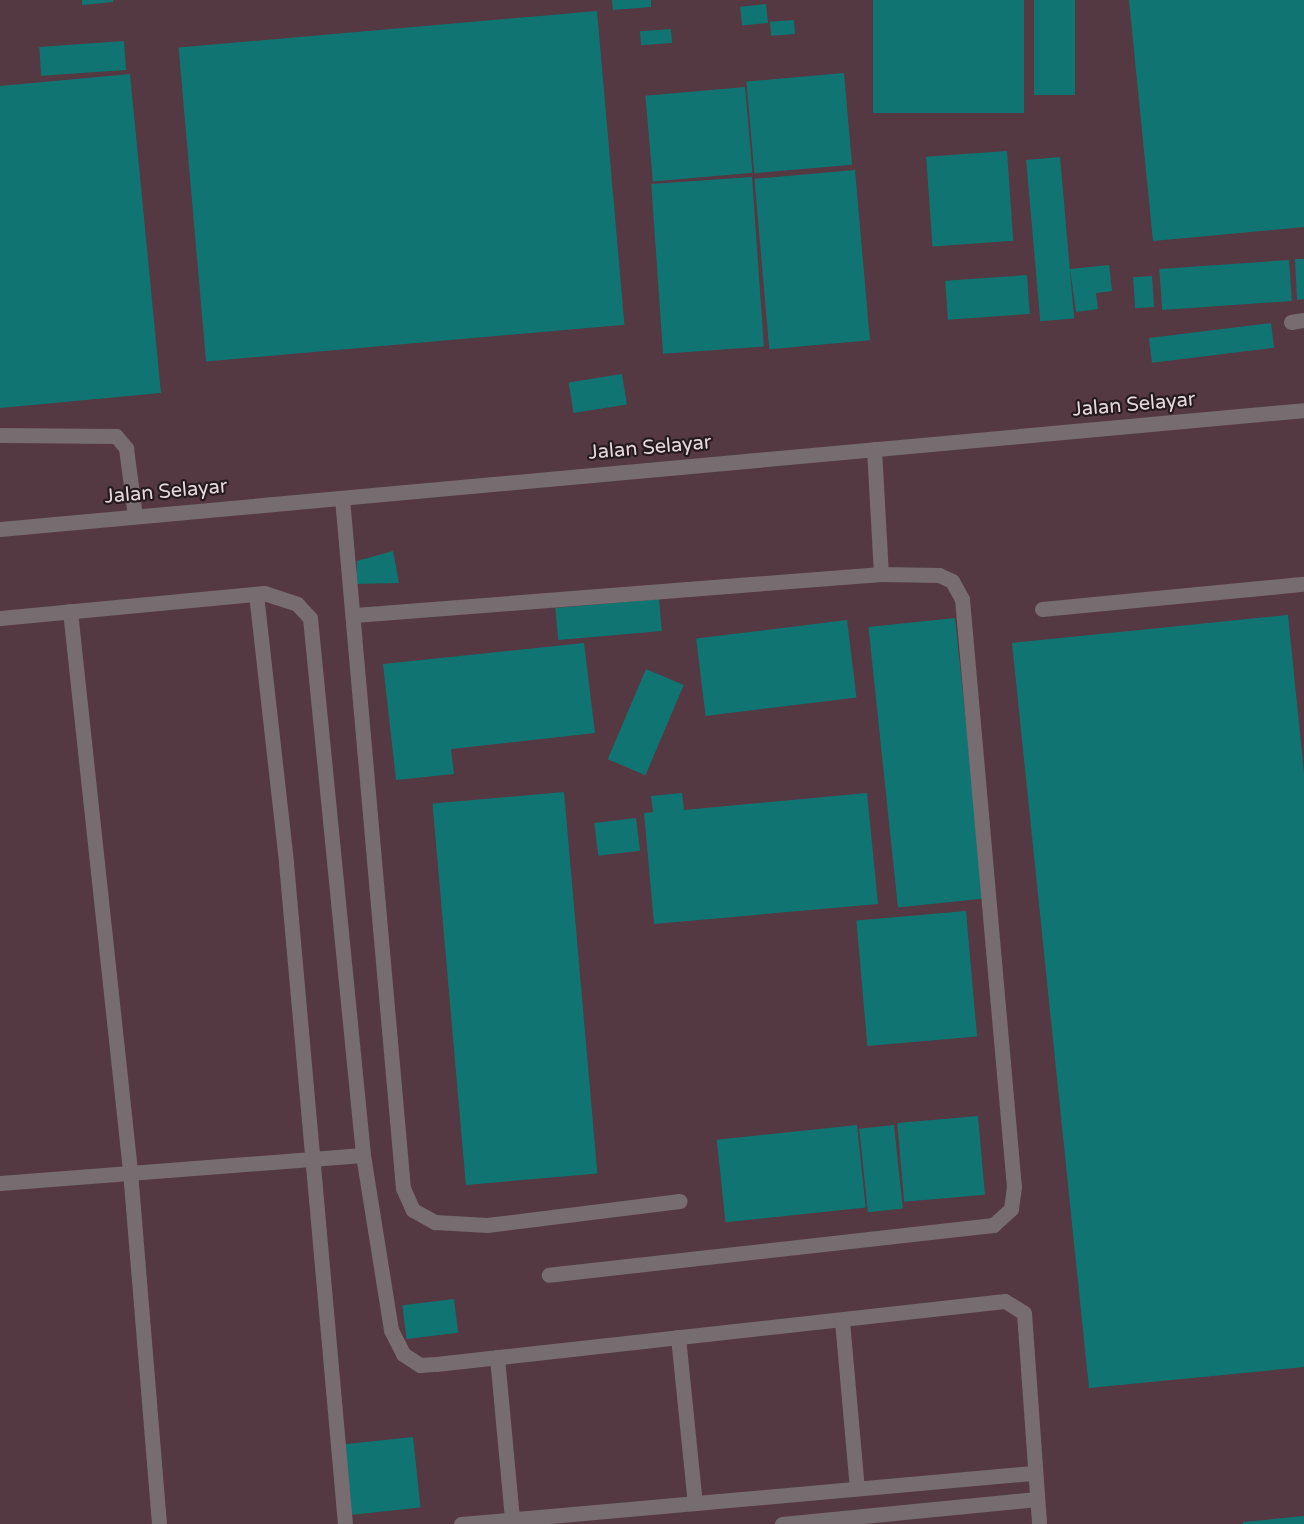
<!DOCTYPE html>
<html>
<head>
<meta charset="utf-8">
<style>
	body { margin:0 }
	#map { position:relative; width:1304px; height:1524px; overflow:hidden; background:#453037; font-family:"Varela Round",sans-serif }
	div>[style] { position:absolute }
	.built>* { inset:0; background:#543842; transform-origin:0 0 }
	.building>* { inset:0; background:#107572; transform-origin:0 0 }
	.minor>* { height:15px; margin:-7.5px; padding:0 7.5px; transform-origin:7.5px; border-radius:7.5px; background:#776c6f }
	span { translate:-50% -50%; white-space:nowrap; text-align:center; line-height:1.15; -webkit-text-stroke:4.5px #251b1f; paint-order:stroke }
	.street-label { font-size:20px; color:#e6d8dc }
</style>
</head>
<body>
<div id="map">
	<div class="built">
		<div style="left:0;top:0;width:1304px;height:1524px"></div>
	</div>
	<div class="building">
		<div style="clip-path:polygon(82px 0,113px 0,113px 2px,82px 5px)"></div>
		<div style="clip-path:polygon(612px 0,651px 0,651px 7px,613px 10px)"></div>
		<div style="left:873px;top:0;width:151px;height:113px"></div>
		<div style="left:1034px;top:0;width:41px;height:95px"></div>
		<div style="clip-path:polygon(1129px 0,1304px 0,1304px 227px,1153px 241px)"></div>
		<div style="left:766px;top:4px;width:19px;height:26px;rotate:84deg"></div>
		<div style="left:597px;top:11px;width:315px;height:420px;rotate:85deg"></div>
		<div style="left:794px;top:20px;width:14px;height:24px;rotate:86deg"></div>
		<div style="left:671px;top:29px;width:14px;height:31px;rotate:86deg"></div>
		<div style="left:124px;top:41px;width:29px;height:85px;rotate:86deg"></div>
		<div style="left:844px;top:73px;width:92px;height:98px;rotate:85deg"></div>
		<div style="clip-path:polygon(130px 74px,161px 393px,0 408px,0 86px)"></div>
		<div style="left:745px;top:87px;width:86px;height:100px;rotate:85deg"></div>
		<div style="left:1007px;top:151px;width:90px;height:81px;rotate:86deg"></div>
		<div style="left:1060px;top:157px;width:162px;height:34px;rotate:85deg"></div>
		<div style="left:855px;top:170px;width:171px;height:101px;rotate:85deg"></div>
		<div style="left:752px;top:177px;width:170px;height:101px;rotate:86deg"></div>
		<div style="clip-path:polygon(1295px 259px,1304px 259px,1304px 299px,1297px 300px)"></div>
		<div style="left:1289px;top:260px;width:41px;height:130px;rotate:86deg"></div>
		<div style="clip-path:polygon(1109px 265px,1112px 291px,1096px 293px,1098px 309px,1076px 312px,1070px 269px)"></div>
		<div style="left:1027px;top:275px;width:39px;height:82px;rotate:86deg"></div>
		<div style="left:1152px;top:276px;width:31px;height:19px;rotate:86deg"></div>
		<div style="left:1271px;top:323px;width:25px;height:123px;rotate:83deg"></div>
		<div style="left:622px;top:374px;width:31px;height:54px;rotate:81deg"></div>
		<div style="clip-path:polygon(393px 551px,399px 583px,356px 584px,357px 561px)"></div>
		<div style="left:659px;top:599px;width:32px;height:104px;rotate:85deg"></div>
		<div style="clip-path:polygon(1288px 615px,1304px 773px,1304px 1367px,1089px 1388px,1012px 643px)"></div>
		<div style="left:955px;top:618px;width:282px;height:87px;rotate:84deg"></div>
		<div style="left:847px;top:620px;width:78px;height:152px;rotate:83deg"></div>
		<div style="clip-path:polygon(584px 643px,595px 733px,451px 749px,454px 774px,396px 780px,383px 664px)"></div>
		<div style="left:646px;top:669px;width:41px;height:98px;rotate:23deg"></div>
		<div style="left:564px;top:792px;width:383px;height:132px;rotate:85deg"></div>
		<div style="clip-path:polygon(682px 793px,684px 810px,867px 793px,878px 904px,654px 924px,644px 813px,653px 812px,651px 796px)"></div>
		<div style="left:636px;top:818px;width:33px;height:42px;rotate:83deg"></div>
		<div style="left:966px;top:911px;width:126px;height:110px;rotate:85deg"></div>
		<div style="left:978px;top:1116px;width:79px;height:81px;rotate:85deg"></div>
		<div style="left:857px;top:1125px;width:83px;height:141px;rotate:84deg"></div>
		<div style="left:894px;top:1125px;width:84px;height:35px;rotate:84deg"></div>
		<div style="left:454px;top:1299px;width:34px;height:52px;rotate:83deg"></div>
		<div style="left:413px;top:1437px;width:71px;height:71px;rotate:84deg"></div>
		<div style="clip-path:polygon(1304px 1516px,1304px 1524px,1243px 1524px,1243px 1522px)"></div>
	</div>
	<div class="minor">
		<div style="left:1291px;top:322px;width:13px;rotate:-9deg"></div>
		<div style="left:0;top:435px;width:116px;rotate:0.5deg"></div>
		<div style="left:116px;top:436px;width:16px;rotate:50deg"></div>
		<div style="left:126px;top:448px;width:69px;rotate:82.5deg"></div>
		<div style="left:874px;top:449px;width:125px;rotate:86.8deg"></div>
		<div style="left:342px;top:498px;width:693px;rotate:84.95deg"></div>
		<div style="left:403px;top:1188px;width:24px;rotate:66deg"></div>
		<div style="left:413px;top:1210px;width:25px;rotate:29deg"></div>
		<div style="left:435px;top:1222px;width:52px;rotate:3.3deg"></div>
		<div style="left:487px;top:1225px;width:194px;rotate:-7.1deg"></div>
		<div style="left:0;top:529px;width:1309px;rotate:-5.21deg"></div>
		<div style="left:256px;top:594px;width:271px;rotate:83.6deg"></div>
		<div style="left:286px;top:863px;width:664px;rotate:84.9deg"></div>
		<div style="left:1042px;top:609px;width:263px;rotate:-5.5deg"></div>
		<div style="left:70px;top:611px;width:563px;rotate:83.88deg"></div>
		<div style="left:130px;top:1171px;width:354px;rotate:85.3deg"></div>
		<div style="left:355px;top:615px;width:528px;rotate:-4.46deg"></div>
		<div style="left:881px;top:574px;width:58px;rotate:1deg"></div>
		<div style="left:939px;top:575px;width:14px;rotate:25deg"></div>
		<div style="left:952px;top:581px;width:21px;rotate:61deg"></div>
		<div style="left:962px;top:599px;width:590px;rotate:84.95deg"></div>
		<div style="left:1014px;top:1187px;width:22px;rotate:98deg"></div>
		<div style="left:1011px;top:1209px;width:24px;rotate:138deg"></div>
		<div style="left:993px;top:1225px;width:447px;rotate:173.6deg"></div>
		<div style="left:0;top:618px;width:265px;rotate:-5.4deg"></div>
		<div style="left:264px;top:593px;width:35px;rotate:18deg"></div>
		<div style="left:297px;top:604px;width:19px;rotate:47deg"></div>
		<div style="left:310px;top:618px;width:540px;rotate:84.36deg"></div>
		<div style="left:363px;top:1155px;width:177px;rotate:80.9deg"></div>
		<div style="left:391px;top:1330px;width:27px;rotate:63deg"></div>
		<div style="left:403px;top:1354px;width:20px;rotate:33deg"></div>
		<div style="left:420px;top:1365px;width:16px;rotate:-4deg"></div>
		<div style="left:436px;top:1364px;width:572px;rotate:-6.32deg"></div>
		<div style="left:1005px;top:1301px;width:22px;rotate:32deg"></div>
		<div style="left:1024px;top:1313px;width:212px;rotate:85.9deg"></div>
		<div style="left:0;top:1183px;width:364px;rotate:-4.4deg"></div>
		<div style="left:842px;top:1321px;width:168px;rotate:84.9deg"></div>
		<div style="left:678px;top:1337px;width:167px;rotate:84.2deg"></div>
		<div style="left:497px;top:1357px;width:164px;rotate:84.7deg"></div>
		<div style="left:461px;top:1524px;width:574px;rotate:-5.1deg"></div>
		<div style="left:782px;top:1524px;width:256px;rotate:-5.6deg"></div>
	</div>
	<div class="street-label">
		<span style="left:1134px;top:405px;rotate:-5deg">Jalan Selayar</span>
		<span style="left:650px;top:448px;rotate:-5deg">Jalan Selayar</span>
		<span style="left:166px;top:492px;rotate:-5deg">Jalan Selayar</span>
	</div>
</div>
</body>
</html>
